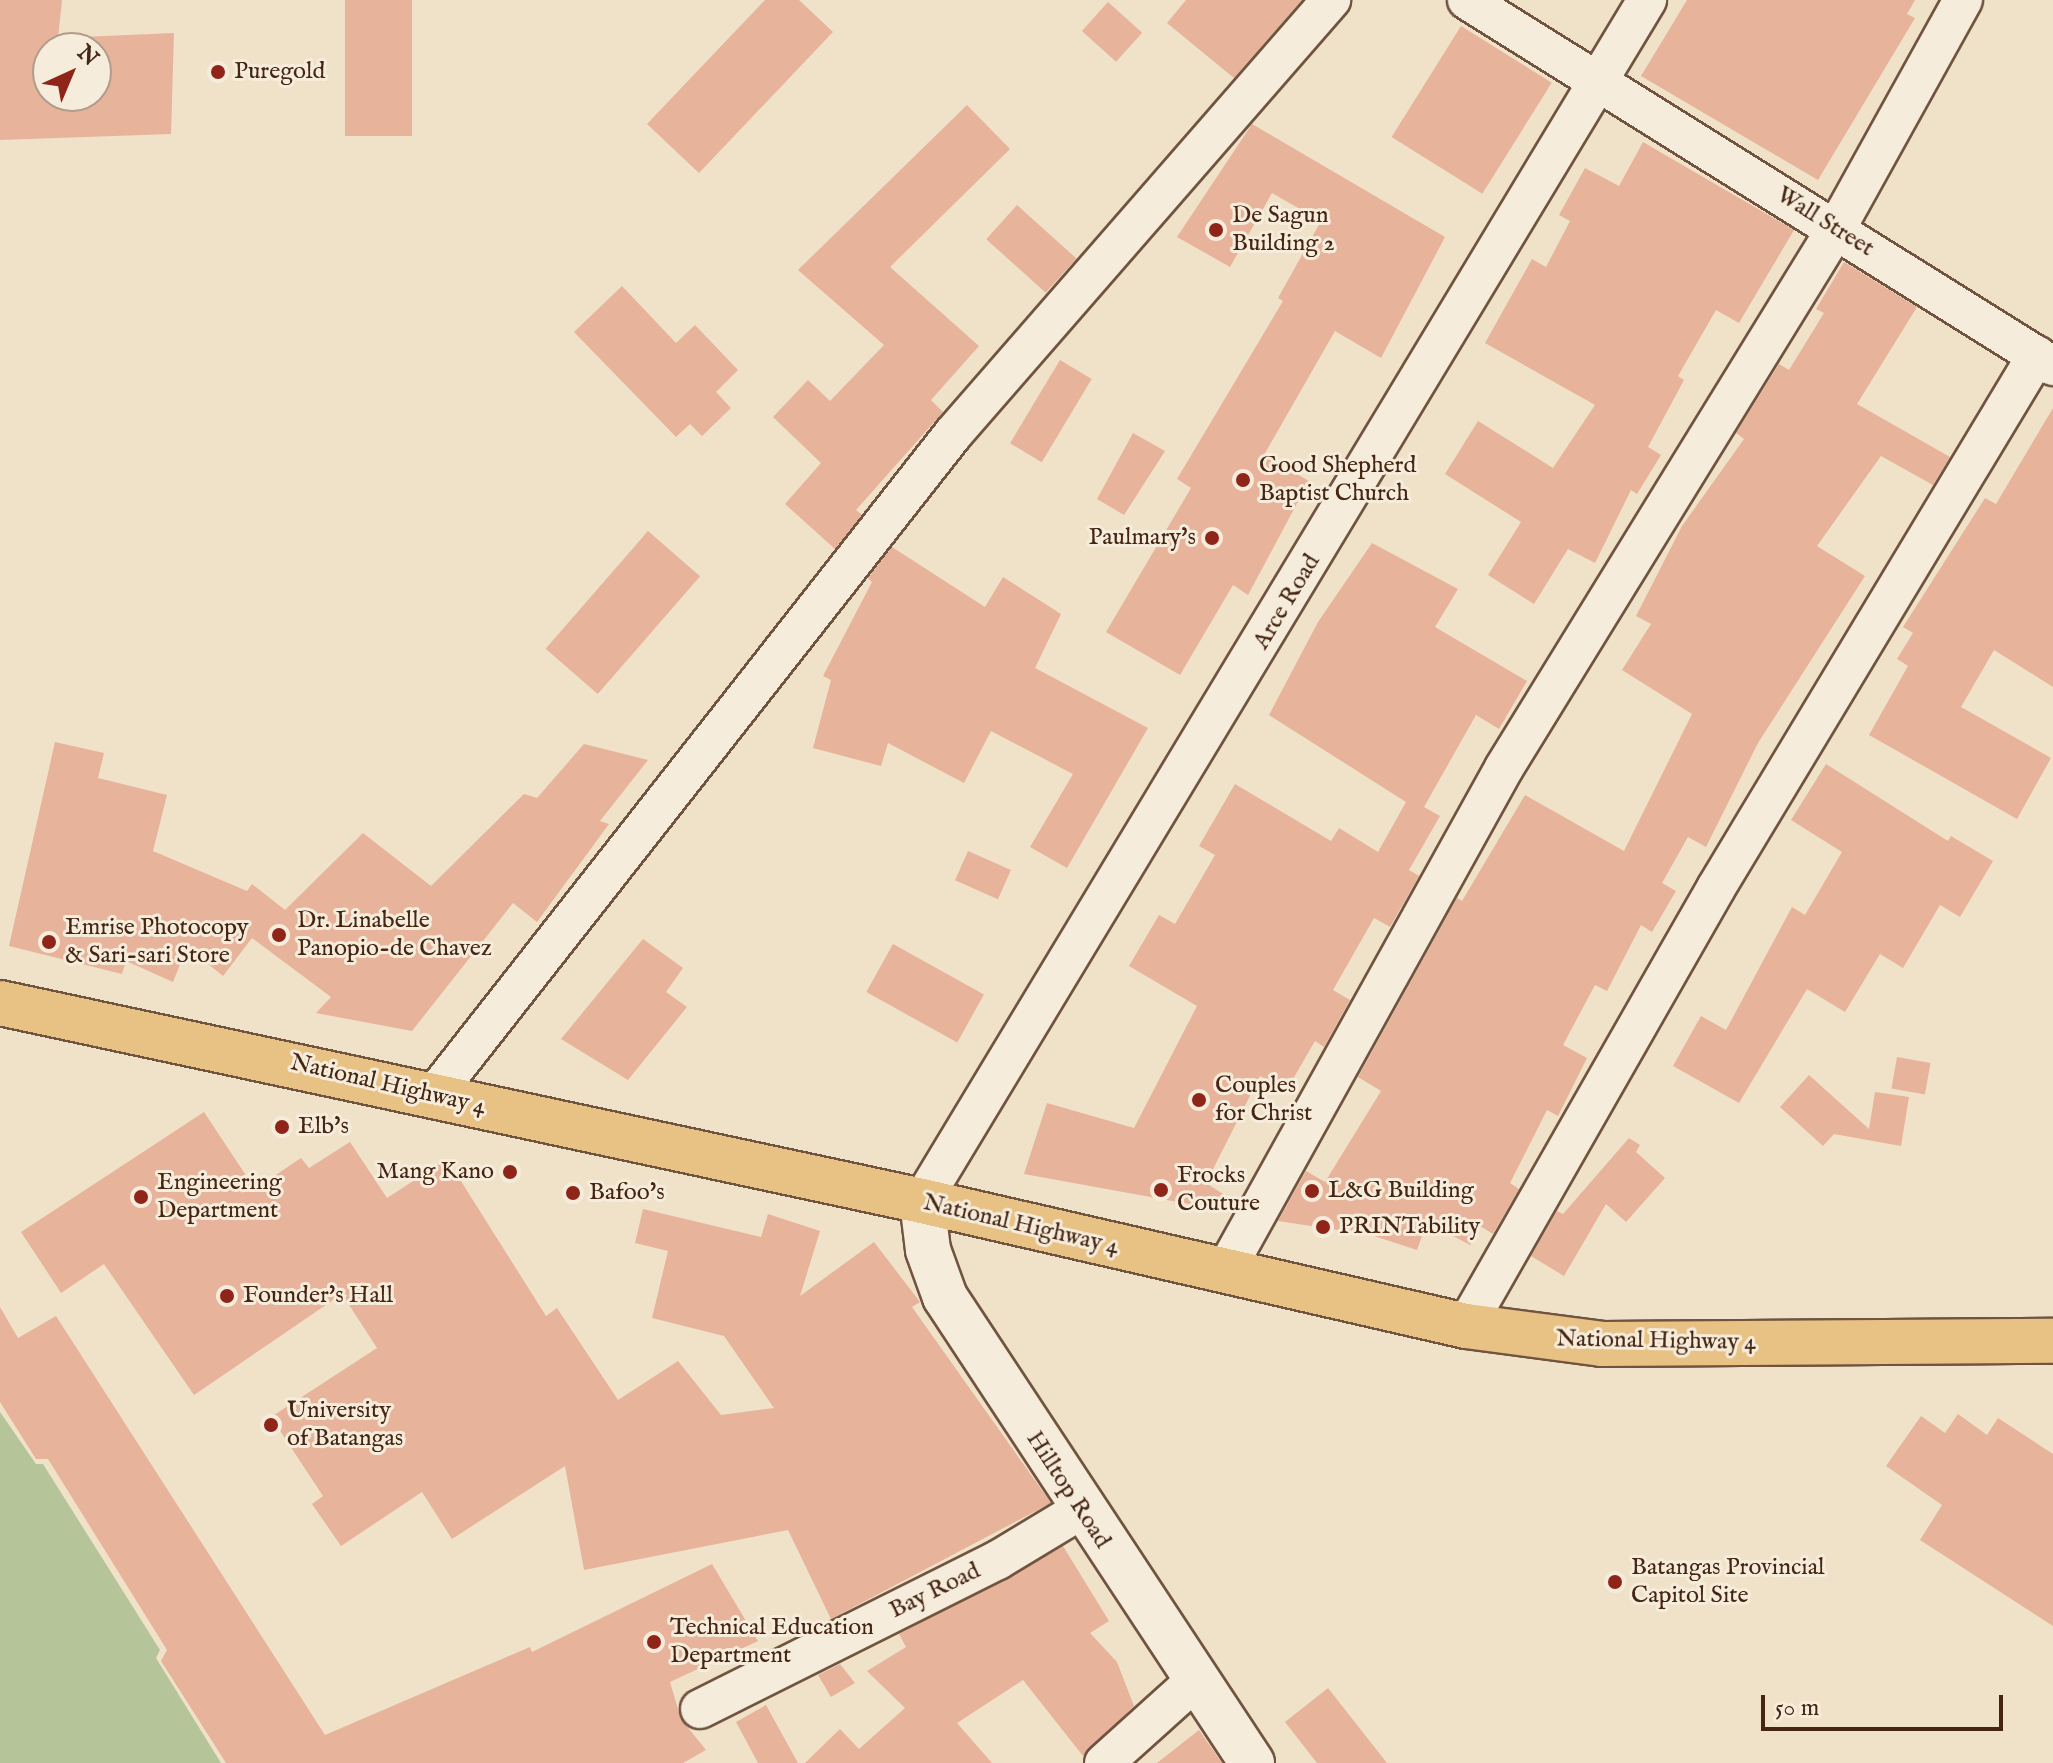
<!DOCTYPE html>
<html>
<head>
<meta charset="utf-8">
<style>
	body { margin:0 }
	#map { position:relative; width:2053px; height:1763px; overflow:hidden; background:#f0e2c8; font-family:"IM FELL English",serif }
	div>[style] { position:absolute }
	.green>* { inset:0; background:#b6c499 }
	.building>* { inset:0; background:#e7b39a; transform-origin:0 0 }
	.roads { filter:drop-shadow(2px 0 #705440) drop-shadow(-2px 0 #705440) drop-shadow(0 2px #705440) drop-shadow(0 -2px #705440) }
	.street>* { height:38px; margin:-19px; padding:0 19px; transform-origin:19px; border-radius:19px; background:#f5ecdb }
	.secondary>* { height:44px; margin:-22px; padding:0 22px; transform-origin:22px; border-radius:22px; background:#f5ecdb }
	.primary>* { height:44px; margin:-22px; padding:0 22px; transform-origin:22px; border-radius:22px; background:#e8c184 }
	.dots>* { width:22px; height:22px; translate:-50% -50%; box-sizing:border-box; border:4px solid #f5ecdb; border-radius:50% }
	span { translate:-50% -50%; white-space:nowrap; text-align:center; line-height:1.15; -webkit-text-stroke:6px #f5ecdb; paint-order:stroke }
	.poi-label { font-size:24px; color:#462513 }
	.left { translate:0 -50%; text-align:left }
	.right { translate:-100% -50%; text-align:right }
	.street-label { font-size:24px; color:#462513 }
	.north { position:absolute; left:32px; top:32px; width:80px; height:80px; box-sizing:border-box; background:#f5ecdb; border:2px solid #af9c8b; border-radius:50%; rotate:44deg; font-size:22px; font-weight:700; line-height:32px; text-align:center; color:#462513 }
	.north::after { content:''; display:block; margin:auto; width:28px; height:36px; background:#8f2418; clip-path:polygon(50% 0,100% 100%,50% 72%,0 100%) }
	.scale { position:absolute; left:1761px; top:1695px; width:242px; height:36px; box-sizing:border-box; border:4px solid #462513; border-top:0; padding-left:10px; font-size:24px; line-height:28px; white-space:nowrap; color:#462513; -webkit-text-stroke:6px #f5ecdb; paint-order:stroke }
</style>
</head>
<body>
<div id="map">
	<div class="green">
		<div style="clip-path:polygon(0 1412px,36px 1464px,43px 1464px,160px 1650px,156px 1658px,221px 1763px,0 1763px)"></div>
	</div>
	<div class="building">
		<div style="clip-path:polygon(evenodd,0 0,62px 0,58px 38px,174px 33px,171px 134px,0 140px,0 0,48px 48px,96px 48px,96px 96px,48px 96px,48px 48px)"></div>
		<div style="left:345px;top:0;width:67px;height:136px"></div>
		<div style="clip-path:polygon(765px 0,799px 0,833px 32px,699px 173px,647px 124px)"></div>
		<div style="clip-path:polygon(1186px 0,1302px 0,1234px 78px,1167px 23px)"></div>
		<div style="clip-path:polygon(1687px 0,1915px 0,1907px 14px,1915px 18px,1818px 180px,1641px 76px)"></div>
		<div style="left:1108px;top:2px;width:46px;height:39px;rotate:42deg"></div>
		<div style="left:1461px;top:26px;width:107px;height:131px;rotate:32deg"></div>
		<div style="clip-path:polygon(967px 105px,1010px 149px,890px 267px,979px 346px,931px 400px,943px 412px,856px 510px,862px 515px,835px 549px,785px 504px,821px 463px,773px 417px,808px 380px,830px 401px,884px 345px,798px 270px)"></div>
		<div style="clip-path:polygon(1252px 124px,1445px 237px,1381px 358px,1335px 331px,1264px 455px,1309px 481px,1248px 595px,1233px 585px,1180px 675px,1106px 632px,1191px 488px,1177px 479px,1283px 301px,1278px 298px,1321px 221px,1272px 193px,1230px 267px,1177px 237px)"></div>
		<div style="clip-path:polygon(1643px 142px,1794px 230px,1739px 323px,1716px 310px,1678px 376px,1684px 380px,1648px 447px,1661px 455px,1637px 494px,1631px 490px,1595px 563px,1568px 549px,1534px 604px,1488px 575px,1521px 522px,1445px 474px,1478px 421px,1553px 468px,1595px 405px,1485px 343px,1532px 259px,1546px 267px,1570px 221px,1559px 215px,1585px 168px,1619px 186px)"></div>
		<div style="left:1017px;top:205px;width:80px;height:46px;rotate:42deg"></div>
		<div style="clip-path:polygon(1844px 262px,1917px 307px,1857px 404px,1950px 457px,1933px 485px,1881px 456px,1817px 546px,1865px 576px,1758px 743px,1706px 847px,1688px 837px,1662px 883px,1676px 891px,1652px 932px,1641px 925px,1607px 991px,1595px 985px,1563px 1045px,1587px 1058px,1558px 1116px,1547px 1110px,1510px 1183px,1519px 1189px,1493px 1234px,1480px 1226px,1470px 1245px,1427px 1222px,1417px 1250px,1371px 1235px,1278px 1221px,1306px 1171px,1325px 1182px,1381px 1091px,1358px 1077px,1457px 898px,1462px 901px,1525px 795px,1624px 851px,1692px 714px,1622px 670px,1651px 624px,1636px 616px,1682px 526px,1744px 439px,1736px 433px,1779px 364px,1789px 370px,1824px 313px,1816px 309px)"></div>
		<div style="clip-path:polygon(622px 286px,676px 343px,695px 325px,738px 370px,716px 392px,731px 408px,702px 436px,690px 424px,676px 437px,574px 332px)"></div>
		<div style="left:1060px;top:360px;width:37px;height:97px;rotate:31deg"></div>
		<div style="clip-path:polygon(2053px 408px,2053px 687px,1994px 650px,1961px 707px,2051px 758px,2017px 819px,1869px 735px,1908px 666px,1897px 659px,1913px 633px,1903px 627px,1985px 498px,1996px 504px)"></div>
		<div style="clip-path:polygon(1133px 433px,1165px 451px,1124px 515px,1097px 499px)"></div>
		<div style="left:648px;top:531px;width:69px;height:156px;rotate:41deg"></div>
		<div style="clip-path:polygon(1372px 543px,1458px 589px,1435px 627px,1527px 681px,1499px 729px,1476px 715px,1424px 807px,1440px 816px,1409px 870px,1419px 876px,1390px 927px,1374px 918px,1333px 990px,1350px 1000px,1324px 1047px,1315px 1041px,1286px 1091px,1260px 1076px,1206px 1183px,1237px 1203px,1233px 1212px,1024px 1174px,1047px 1103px,1134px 1128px,1197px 1006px,1129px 966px,1159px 915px,1175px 924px,1215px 855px,1199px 846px,1235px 784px,1331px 841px,1339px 828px,1378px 852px,1406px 802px,1269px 715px,1318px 622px)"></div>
		<div style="clip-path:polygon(892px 547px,985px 607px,1003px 577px,1061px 614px,1035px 668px,1148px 728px,1067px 868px,1030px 847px,1073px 774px,991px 731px,964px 783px,888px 743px,881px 766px,813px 748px,831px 680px,823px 676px,872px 582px,868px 578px)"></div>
		<div style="clip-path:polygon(55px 742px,104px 753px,98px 778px,167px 795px,153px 851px,247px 891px,252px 884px,285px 910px,363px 833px,431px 886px,524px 794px,537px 798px,584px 744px,648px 760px,600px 821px,609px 824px,537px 922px,513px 903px,412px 1031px,316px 1013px,331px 997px,252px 938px,223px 976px,187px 947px,173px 982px,126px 961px,122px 974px,9px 946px)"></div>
		<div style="clip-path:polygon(1826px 764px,1948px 841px,1951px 836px,1993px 861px,1960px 917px,1940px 905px,1903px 968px,1880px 954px,1845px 1012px,1807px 989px,1739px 1103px,1673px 1066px,1701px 1016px,1726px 1030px,1792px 907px,1805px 915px,1842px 852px,1791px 820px)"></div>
		<div style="left:968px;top:851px;width:47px;height:32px;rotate:24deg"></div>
		<div style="clip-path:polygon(643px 939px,683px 968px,666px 992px,687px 1007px,628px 1080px,561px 1039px)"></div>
		<div style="left:893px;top:944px;width:104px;height:55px;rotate:29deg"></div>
		<div style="left:1897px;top:1057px;width:34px;height:32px;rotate:10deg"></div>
		<div style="clip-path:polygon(1809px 1075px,1869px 1129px,1875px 1092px,1909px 1097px,1901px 1146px,1834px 1134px,1823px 1146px,1780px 1107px)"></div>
		<div style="clip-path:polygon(204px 1112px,255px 1189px,301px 1158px,309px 1168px,350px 1142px,387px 1198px,447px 1159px,546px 1316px,557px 1308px,618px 1400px,678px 1361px,721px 1415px,774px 1408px,724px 1336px,652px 1318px,668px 1251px,635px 1243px,643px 1209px,761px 1237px,768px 1214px,820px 1231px,800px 1296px,874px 1242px,920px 1302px,912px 1307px,1051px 1503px,831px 1619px,788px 1530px,584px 1570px,565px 1466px,452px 1539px,422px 1492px,341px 1546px,312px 1504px,323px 1496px,271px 1417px,377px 1348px,342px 1294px,194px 1395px,104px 1264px,61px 1293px,21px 1232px)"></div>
		<div style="clip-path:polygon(1629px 1138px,1640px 1145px,1636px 1152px,1665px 1178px,1626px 1222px,1606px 1204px,1564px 1276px,1531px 1256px,1557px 1211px,1563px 1214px)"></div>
		<div style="clip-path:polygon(0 1307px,18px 1338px,56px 1316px,325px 1735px,530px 1647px,532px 1652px,712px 1564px,758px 1641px,670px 1682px,681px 1719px,706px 1750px,683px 1763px,226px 1763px,161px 1661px,167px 1650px,48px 1459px,36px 1459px,0 1402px)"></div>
		<div style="clip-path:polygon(1958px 1414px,1987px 1435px,1998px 1418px,2053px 1454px,2053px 1626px,1920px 1540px,1942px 1505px,1886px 1466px,1921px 1416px,1945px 1433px)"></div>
		<div style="clip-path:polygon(1063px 1546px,1109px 1621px,1090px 1633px,1117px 1662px,1134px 1706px,1083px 1756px,1023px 1680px,957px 1723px,992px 1763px,805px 1763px,840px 1729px,859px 1749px,905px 1708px,867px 1671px,906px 1647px,899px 1634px)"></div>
		<div style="clip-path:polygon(840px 1664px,855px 1683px,831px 1697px,818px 1675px)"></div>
		<div style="clip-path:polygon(1328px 1688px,1387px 1763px,1317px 1763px,1285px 1722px)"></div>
		<div style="clip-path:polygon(766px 1705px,798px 1763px,758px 1763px,736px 1722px)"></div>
		<div style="clip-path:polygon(1199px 1730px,1222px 1763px,1157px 1763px)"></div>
	</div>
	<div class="roads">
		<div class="street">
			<div style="left:1467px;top:0;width:691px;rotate:31.99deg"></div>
			<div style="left:434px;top:1095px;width:840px;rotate:-51.86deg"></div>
			<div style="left:953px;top:434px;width:576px;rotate:-48.95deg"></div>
			<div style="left:922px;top:1201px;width:1403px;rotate:-58.88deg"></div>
			<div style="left:1224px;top:1273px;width:577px;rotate:-60.99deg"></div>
			<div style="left:1504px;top:768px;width:633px;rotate:-58.37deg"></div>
			<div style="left:1836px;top:229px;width:262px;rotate:-61deg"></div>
			<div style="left:1466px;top:1326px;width:504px;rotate:-60.28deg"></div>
			<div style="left:1716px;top:888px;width:622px;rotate:-58.94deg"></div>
			<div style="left:700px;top:1709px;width:333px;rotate:-26.6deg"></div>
			<div style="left:998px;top:1560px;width:97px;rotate:-31.1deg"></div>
			<div style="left:1104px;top:1763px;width:121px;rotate:-42deg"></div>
		</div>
		<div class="secondary">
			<div style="left:922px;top:1201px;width:49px;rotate:83deg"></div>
			<div style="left:928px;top:1250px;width:50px;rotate:70.1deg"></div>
			<div style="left:945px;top:1297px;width:558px;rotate:56.62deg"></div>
		</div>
		<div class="primary">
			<div style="left:0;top:1003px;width:943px;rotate:12.12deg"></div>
			<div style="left:922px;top:1201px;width:558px;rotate:12.94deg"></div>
			<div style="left:1466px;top:1326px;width:137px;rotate:7.5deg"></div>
			<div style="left:1602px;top:1344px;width:451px;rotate:-0.4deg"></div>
		</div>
	</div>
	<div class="dots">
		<div style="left:218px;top:72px;background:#8f2418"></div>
		<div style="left:1216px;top:230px;background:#8f2418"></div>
		<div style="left:1243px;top:480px;background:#8f2418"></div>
		<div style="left:1212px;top:538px;background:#8f2418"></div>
		<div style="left:279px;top:935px;background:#8f2418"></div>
		<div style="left:49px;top:942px;background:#8f2418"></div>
		<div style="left:1199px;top:1100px;background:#8f2418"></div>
		<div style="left:282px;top:1127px;background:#8f2418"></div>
		<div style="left:510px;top:1172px;background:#8f2418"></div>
		<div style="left:1161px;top:1190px;background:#8f2418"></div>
		<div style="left:1312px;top:1191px;background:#8f2418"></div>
		<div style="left:573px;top:1193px;background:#8f2418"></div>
		<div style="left:141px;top:1197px;background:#8f2418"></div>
		<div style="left:1323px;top:1227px;background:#8f2418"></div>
		<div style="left:227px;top:1296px;background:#8f2418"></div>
		<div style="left:271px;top:1425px;background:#8f2418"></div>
		<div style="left:1615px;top:1582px;background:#8f2418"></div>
		<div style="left:654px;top:1642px;background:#8f2418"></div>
	</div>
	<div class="poi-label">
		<span class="left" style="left:234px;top:72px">Puregold</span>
		<span class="left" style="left:1232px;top:230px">De Sagun<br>Building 2</span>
		<span class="left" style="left:1259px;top:480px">Good Shepherd<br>Baptist Church</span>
		<span class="right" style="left:1196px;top:538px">Paulmary's</span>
		<span class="left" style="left:297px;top:935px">Dr. Linabelle<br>Panopio-de Chavez</span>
		<span class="left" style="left:65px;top:942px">Emrise Photocopy<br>&amp; Sari-sari Store</span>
		<span class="left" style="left:1215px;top:1100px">Couples<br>for Christ</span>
		<span class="left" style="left:298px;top:1127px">Elb's</span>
		<span class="right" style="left:494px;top:1172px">Mang Kano</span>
		<span class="left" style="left:1177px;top:1190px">Frocks<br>Couture</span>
		<span class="left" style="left:157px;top:1197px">Engineering<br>Department</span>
		<span class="left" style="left:1328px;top:1191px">L&amp;G Building</span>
		<span class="left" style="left:589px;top:1193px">Bafoo's</span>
		<span class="left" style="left:1339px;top:1227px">PRINTability</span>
		<span class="left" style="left:243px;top:1296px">Founder's Hall</span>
		<span class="left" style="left:287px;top:1425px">University<br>of Batangas</span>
		<span class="left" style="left:1631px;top:1582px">Batangas Provincial<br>Capitol Site</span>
		<span class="left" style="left:670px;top:1642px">Technical Education<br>Department</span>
	</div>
	<div class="street-label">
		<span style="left:1825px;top:222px;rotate:32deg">Wall Street</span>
		<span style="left:1287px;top:602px;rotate:-59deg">Arce Road</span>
		<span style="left:388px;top:1085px;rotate:13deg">National Highway 4</span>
		<span style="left:1021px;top:1225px;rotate:13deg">National Highway 4</span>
		<span style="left:1656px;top:1341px;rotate:1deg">National Highway 4</span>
		<span style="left:1068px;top:1490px;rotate:57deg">Hilltop Road</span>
		<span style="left:935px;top:1591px;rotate:-26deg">Bay Road</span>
	</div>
	<div class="north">N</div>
	<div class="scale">50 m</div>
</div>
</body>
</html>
